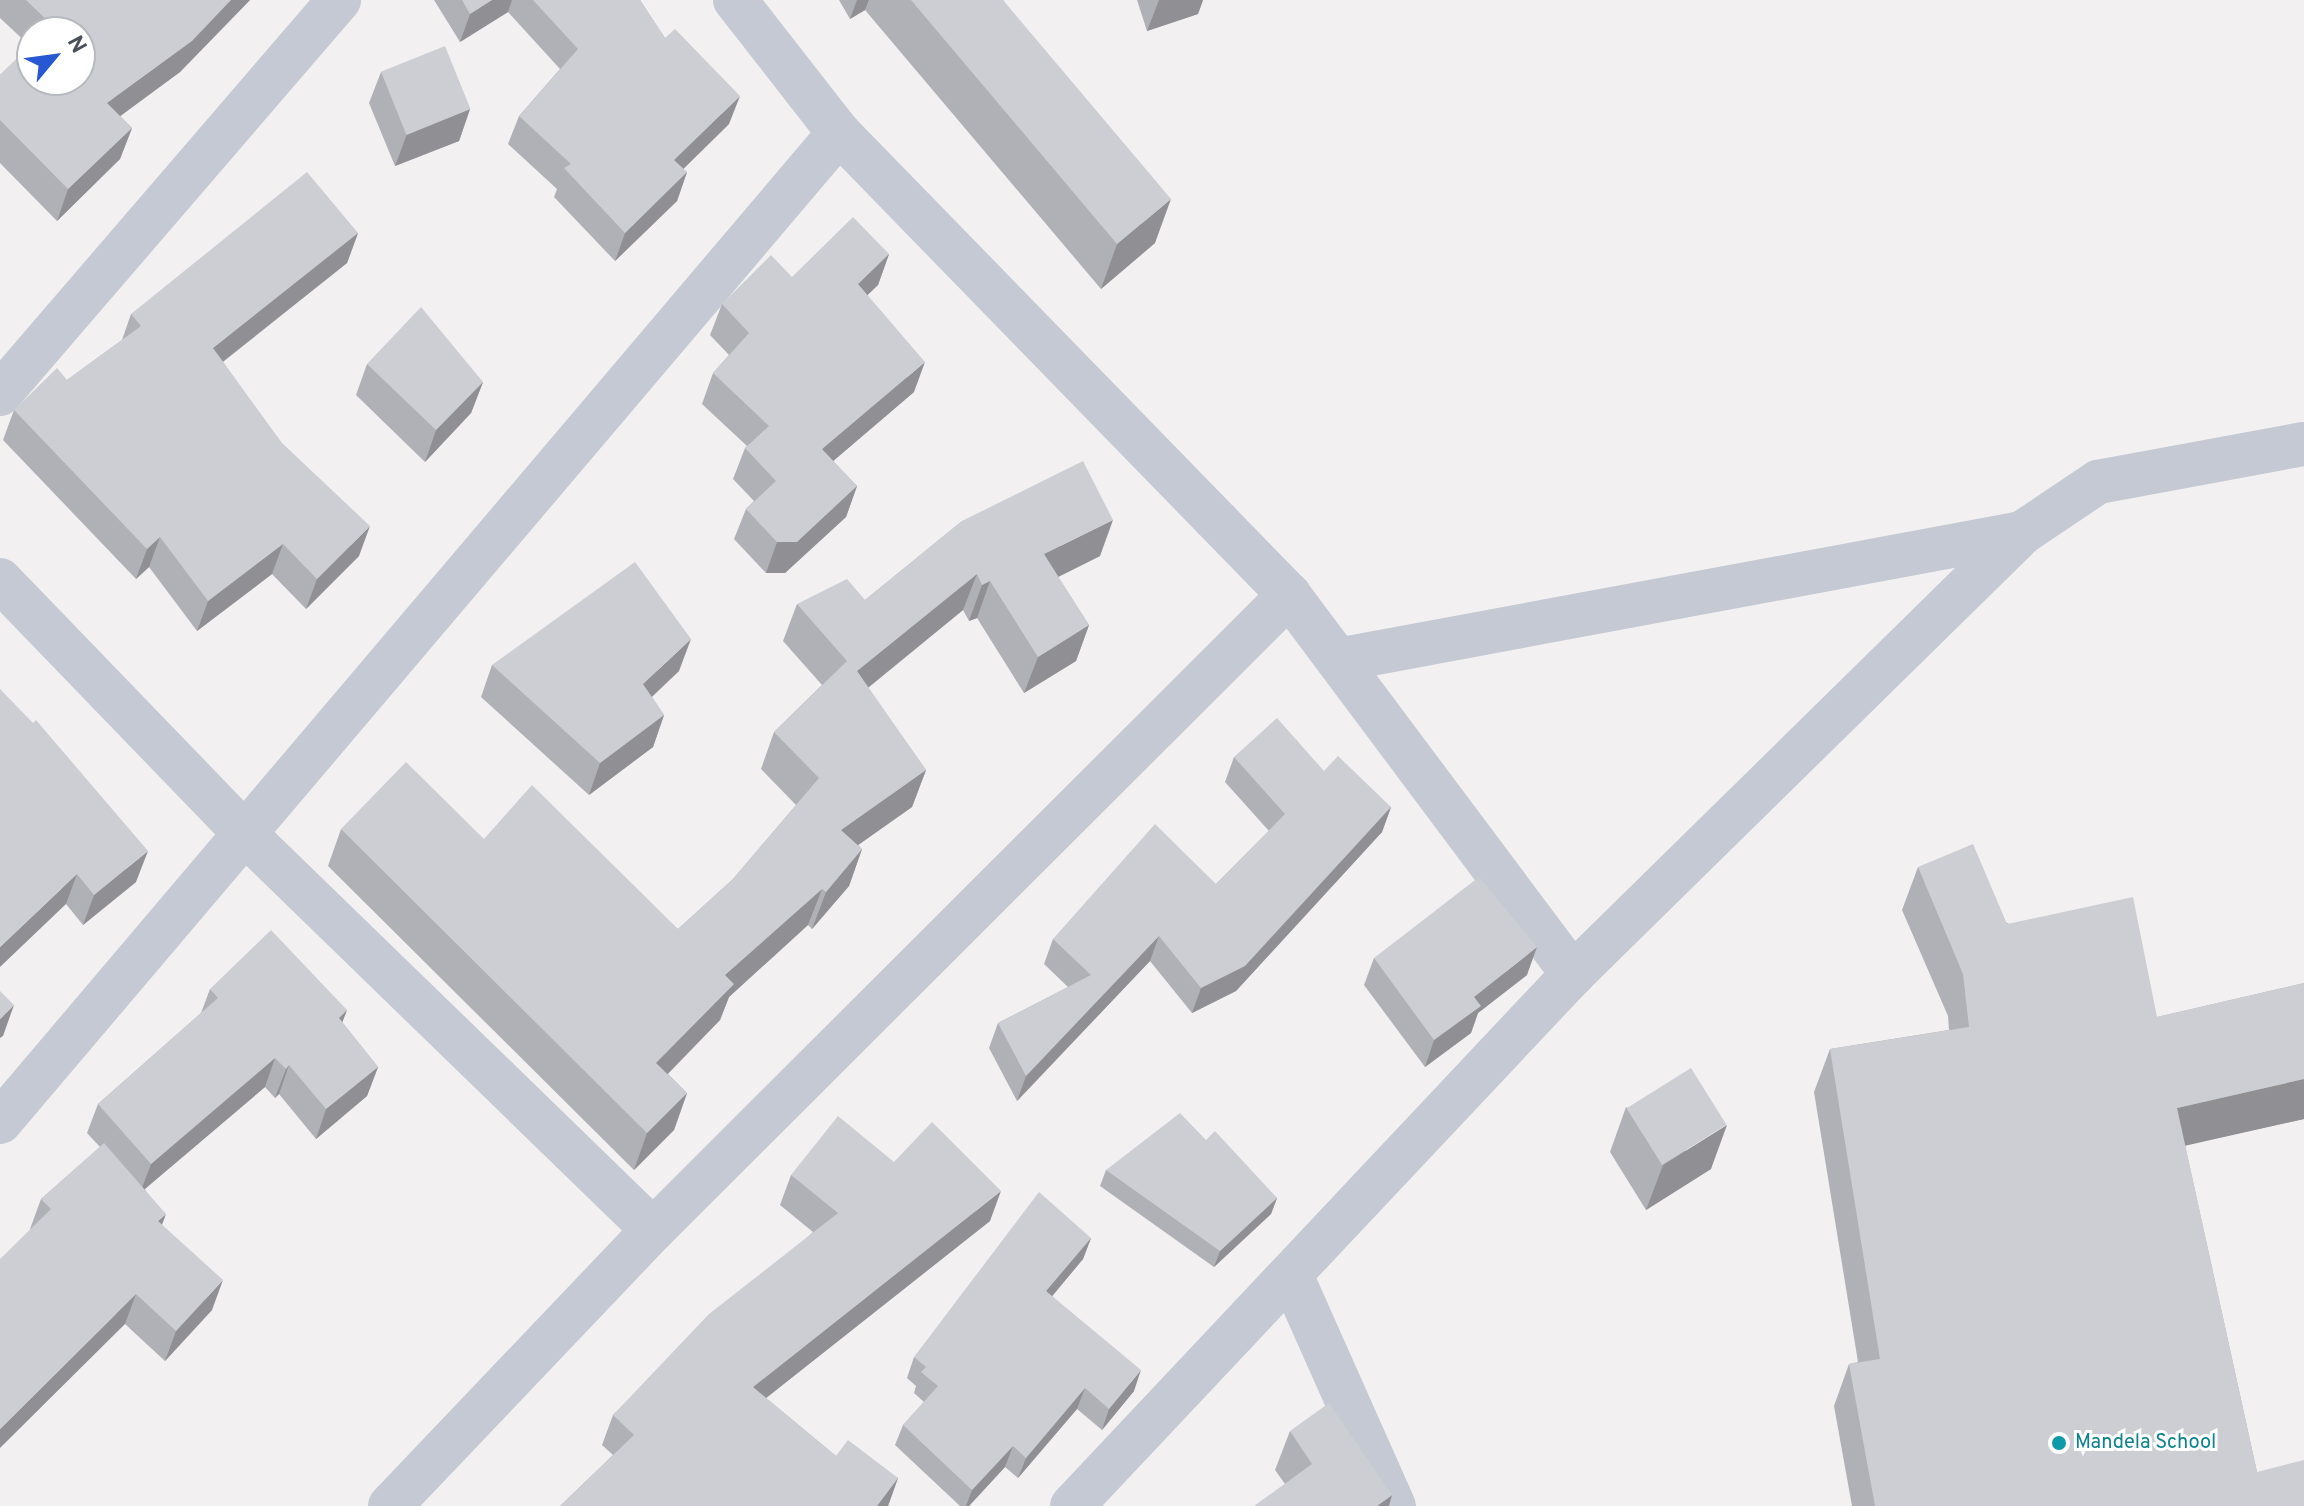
<!DOCTYPE html>
<html>
<head>
<meta charset="utf-8">
<style>
	body { margin:0 }
	#map { position:relative; width:2304px; height:1506px; overflow:hidden; background:#f2f0f0; font-family:Overpass,sans-serif }
	div>[style] { position:absolute }
	.minor>* { height:44px; margin:-22px; padding:0 22px; transform-origin:22px; border-radius:22px; background:#c4c9d3 }
	.wall>* { inset:0; background:#b0b1b6 }
	.shaded-wall>* { inset:0; background:#909094 }
	.building>* { inset:0; background:#cdced4; transform-origin:0 0 }
	.dots>* { width:22px; height:22px; translate:-50% -50%; box-sizing:border-box; border:4px solid #fff; border-radius:50% }
	span { translate:-50% -50%; white-space:nowrap; text-align:center; line-height:1.15; -webkit-text-stroke:6px #fff; paint-order:stroke }
	.culture-label { font-size:20px; color:#0d838f }
	.left { translate:0 -50%; text-align:left }
	.north { position:absolute; left:16px; top:16px; width:80px; height:80px; box-sizing:border-box; background:#fff; border:2px solid #b6b9bd; border-radius:50%; rotate:61deg; font-size:22px; font-weight:700; line-height:32px; text-align:center; color:#49505b }
	.north::after { content:''; display:block; margin:auto; width:28px; height:36px; background:#2857d3; clip-path:polygon(50% 0,100% 100%,50% 72%,0 100%) }
</style>
</head>
<body>
<div id="map">
	<div class="minor">
		<div style="left:735px;top:0;width:169px;rotate:52deg"></div>
		<div style="left:839px;top:133px;width:645px;rotate:45.75deg"></div>
		<div style="left:1289px;top:595px;width:474px;rotate:53.2deg"></div>
		<div style="left:0;top:394px;width:520px;rotate:-49.29deg"></div>
		<div style="left:0;top:580px;width:350px;rotate:46deg"></div>
		<div style="left:243px;top:832px;width:571px;rotate:44.15deg"></div>
		<div style="left:1338px;top:660px;width:696px;rotate:-10.52deg"></div>
		<div style="left:0;top:1122px;width:1297px;rotate:-49.69deg"></div>
		<div style="left:1291px;top:1275px;width:253px;rotate:66deg"></div>
		<div style="left:390px;top:1506px;width:381px;rotate:-46.4deg"></div>
		<div style="left:653px;top:1230px;width:899px;rotate:-44.95deg"></div>
		<div style="left:1072px;top:1506px;width:731px;rotate:-46.72deg"></div>
		<div style="left:1573px;top:974px;width:629px;rotate:-44.48deg"></div>
		<div style="left:2022px;top:533px;width:92px;rotate:-33.9deg"></div>
		<div style="left:2098px;top:482px;width:209px;rotate:-10.5deg"></div>
	</div>
	<div class="wall">
		<div style="clip-path:polygon(evenodd,0 0,250px 0,180px 72px,120px 116px,132px 128px,120px 159px,57px 221px,0 163px,0 75px,30px 46px,0 18px,0 0,32px 32px,80px 32px,32px 80px,32px 32px)"></div>
		<div style="clip-path:polygon(434px 0,640px 0,665px 38px,729px 124px,683px 169px,687px 172px,677px 201px,615px 261px,554px 197px,557px 189px,508px 144px,519px 116px,560px 69px,508px 12px,460px 42px)"></div>
		<div style="clip-path:polygon(839px 0,1003px 0,1155px 243px,1101px 289px,865px 10px,850px 19px)"></div>
		<div style="clip-path:polygon(1137px 0,1203px 0,1198px 14px,1147px 31px)"></div>
		<div style="clip-path:polygon(381px 72px,470px 109px,459px 141px,395px 166px,369px 103px)"></div>
		<div style="clip-path:polygon(358px 233px,347px 263px,223px 362px,359px 556px,306px 609px,272px 574px,197px 631px,149px 567px,136px 579px,3px 440px,14px 410px,67px 380px,122px 340px,131px 314px)"></div>
		<div style="clip-path:polygon(889px 254px,878px 285px,867px 295px,914px 392px,833px 461px,857px 486px,846px 517px,785px 573px,766px 573px,734px 539px,746px 509px,754px 501px,733px 479px,745px 448px,747px 446px,702px 404px,713px 373px,729px 355px,710px 335px,722px 304px,792px 277px)"></div>
		<div style="clip-path:polygon(367px 364px,483px 382px,471px 413px,425px 462px,356px 395px)"></div>
		<div style="clip-path:polygon(962px 521px,1100px 556px,1058px 577px,1089px 625px,1076px 661px,1024px 693px,977px 618px,969px 621px,963px 610px,868px 688px,926px 770px,912px 807px,858px 845px,862px 849px,849px 886px,812px 929px,808px 925px,729px 997px,720px 1020px,668px 1074px,687px 1093px,674px 1130px,634px 1170px,328px 866px,341px 829px,484px 839px,678px 929px,733px 879px,796px 805px,761px 769px,774px 732px,822px 685px,783px 641px,797px 604px,865px 600px)"></div>
		<div style="clip-path:polygon(492px 665px,679px 671px,652px 697px,664px 715px,653px 747px,589px 795px,481px 697px)"></div>
		<div style="clip-path:polygon(0 689px,136px 882px,83px 925px,66px 904px)"></div>
		<div style="clip-path:polygon(1234px 757px,1324px 771px,1391px 807px,1382px 832px,1236px 991px,1192px 1013px,1150px 961px,1017px 1101px,989px 1048px,998px 1023px,1068px 987px,1044px 964px,1053px 939px,1216px 884px,1269px 831px,1225px 782px)"></div>
		<div style="clip-path:polygon(1918px 867px,2157px 1017px,2304px 983px,2304px 1119px,2185px 1145px,2257px 1472px,2304px 1506px,1852px 1506px,1834px 1406px,1849px 1364px,1858px 1362px,1814px 1092px,1830px 1049px,1949px 1030px,1948px 1016px,1902px 910px)"></div>
		<div style="clip-path:polygon(1374px 958px,1527px 975px,1478px 1013px,1471px 1033px,1425px 1067px,1364px 985px)"></div>
		<div style="clip-path:polygon(210px 989px,347px 1010px,342px 1022px,378px 1067px,367px 1096px,316px 1139px,279px 1094px,275px 1098px,265px 1087px,145px 1189px,162px 1225px,212px 1310px,165px 1361px,125px 1324px,30px 1229px,41px 1199px,100px 1147px,87px 1133px,98px 1104px,201px 1013px)"></div>
		<div style="clip-path:polygon(1626px 1107px,1711px 1169px,1646px 1210px,1610px 1152px)"></div>
		<div style="clip-path:polygon(1206px 1140px,1277px 1198px,1271px 1214px,1214px 1267px,1100px 1186px,1106px 1170px)"></div>
		<div style="clip-path:polygon(894px 1162px,990px 1221px,766px 1398px,836px 1456px,898px 1478px,888px 1506px,560px 1506px,613px 1455px,602px 1445px,613px 1415px,813px 1232px,780px 1205px,791px 1175px)"></div>
		<div style="clip-path:polygon(1091px 1238px,1083px 1259px,1052px 1296px,1134px 1391px,1102px 1430px,1077px 1409px,1018px 1478px,1005px 1467px,969px 1506px,960px 1506px,895px 1445px,903px 1425px,924px 1402px,914px 1393px,916px 1386px,907px 1378px,914px 1357px)"></div>
		<div style="clip-path:polygon(1290px 1431px,1389px 1506px,1285px 1484px,1275px 1470px)"></div>
	</div>
	<div class="shaded-wall">
		<div style="clip-path:polygon(231px 0,250px 0,180px 72px,96px 134px,107px 103px)"></div>
		<div style="clip-path:polygon(492px 0,512px 0,508px 12px,460px 42px,470px 14px)"></div>
		<div style="clip-path:polygon(857px 0,869px 0,865px 10px,850px 19px)"></div>
		<div style="clip-path:polygon(1159px 0,1203px 0,1198px 14px,1147px 31px)"></div>
		<div style="clip-path:polygon(740px 96px,729px 124px,664px 188px,674px 160px)"></div>
		<div style="clip-path:polygon(470px 109px,459px 141px,395px 166px,407px 134px)"></div>
		<div style="clip-path:polygon(132px 128px,120px 159px,57px 221px,68px 189px)"></div>
		<div style="clip-path:polygon(687px 172px,677px 201px,615px 261px,625px 233px)"></div>
		<div style="clip-path:polygon(1171px 199px,1155px 243px,1101px 289px,1117px 244px)"></div>
		<div style="clip-path:polygon(358px 233px,347px 263px,202px 378px,213px 348px)"></div>
		<div style="clip-path:polygon(889px 254px,878px 285px,847px 315px,858px 284px)"></div>
		<div style="clip-path:polygon(925px 362px,914px 392px,811px 480px,822px 449px)"></div>
		<div style="clip-path:polygon(483px 382px,471px 413px,425px 462px,436px 430px)"></div>
		<div style="clip-path:polygon(857px 486px,846px 517px,785px 573px,766px 573px,777px 542px)"></div>
		<div style="clip-path:polygon(1113px 520px,1100px 556px,1030px 591px,1044px 554px)"></div>
		<div style="clip-path:polygon(370px 526px,359px 556px,306px 609px,317px 579px)"></div>
		<div style="clip-path:polygon(160px 537px,149px 567px,136px 579px,147px 549px)"></div>
		<div style="clip-path:polygon(283px 544px,272px 574px,197px 631px,208px 601px)"></div>
		<div style="clip-path:polygon(977px 574px,963px 610px,843px 708px,857px 671px)"></div>
		<div style="clip-path:polygon(990px 581px,977px 618px,969px 621px,982px 585px)"></div>
		<div style="clip-path:polygon(1089px 625px,1076px 661px,1024px 693px,1038px 657px)"></div>
		<div style="clip-path:polygon(691px 639px,679px 671px,631px 716px,643px 684px)"></div>
		<div style="clip-path:polygon(664px 715px,653px 747px,589px 795px,600px 763px)"></div>
		<div style="clip-path:polygon(926px 770px,912px 807px,827px 867px,841px 830px)"></div>
		<div style="clip-path:polygon(1391px 807px,1382px 832px,1236px 991px,1192px 1013px,1201px 988px)"></div>
		<div style="clip-path:polygon(862px 849px,849px 886px,812px 929px,826px 892px)"></div>
		<div style="clip-path:polygon(148px 851px,136px 882px,83px 925px,94px 895px)"></div>
		<div style="clip-path:polygon(77px 874px,66px 904px,0 967px,0 947px)"></div>
		<div style="clip-path:polygon(822px 889px,808px 925px,729px 997px,720px 1020px,643px 1099px,656px 1063px,725px 975px)"></div>
		<div style="clip-path:polygon(1159px 936px,1150px 961px,1017px 1101px,1026px 1076px)"></div>
		<div style="clip-path:polygon(1537px 947px,1527px 975px,1478px 1013px,1471px 1033px,1425px 1067px,1434px 1040px,1474px 997px)"></div>
		<div style="clip-path:polygon(14px 1005px,3px 1036px,0 1038px,0 1019px)"></div>
		<div style="clip-path:polygon(347px 1010px,336px 1039px,339px 1018px)"></div>
		<div style="clip-path:polygon(275px 1058px,265px 1087px,140px 1193px,151px 1164px)"></div>
		<div style="clip-path:polygon(289px 1065px,279px 1094px,275px 1098px,286px 1069px)"></div>
		<div style="clip-path:polygon(378px 1067px,367px 1096px,316px 1139px,326px 1109px)"></div>
		<div style="clip-path:polygon(2304px 1079px,2304px 1119px,2162px 1151px,2177px 1108px)"></div>
		<div style="clip-path:polygon(687px 1093px,674px 1130px,634px 1170px,647px 1133px)"></div>
		<div style="clip-path:polygon(1727px 1125px,1711px 1169px,1646px 1210px,1663px 1165px)"></div>
		<div style="clip-path:polygon(1001px 1191px,990px 1221px,742px 1417px,753px 1387px)"></div>
		<div style="clip-path:polygon(1277px 1198px,1271px 1214px,1214px 1267px,1220px 1251px)"></div>
		<div style="clip-path:polygon(166px 1214px,155px 1244px,158px 1221px)"></div>
		<div style="clip-path:polygon(1091px 1238px,1083px 1259px,1039px 1312px,1046px 1291px)"></div>
		<div style="clip-path:polygon(223px 1280px,212px 1310px,165px 1361px,176px 1331px)"></div>
		<div style="clip-path:polygon(136px 1294px,125px 1324px,0 1448px,0 1429px)"></div>
		<div style="clip-path:polygon(1141px 1370px,1134px 1391px,1102px 1430px,1109px 1409px)"></div>
		<div style="clip-path:polygon(1085px 1388px,1077px 1409px,1018px 1478px,1026px 1458px)"></div>
		<div style="clip-path:polygon(1013px 1446px,1005px 1467px,969px 1506px,966px 1506px,972px 1490px)"></div>
		<div style="clip-path:polygon(898px 1478px,888px 1506px,877px 1506px)"></div>
		<div style="clip-path:polygon(1392px 1495px,1389px 1506px,1377px 1506px)"></div>
	</div>
	<div class="building">
		<div style="clip-path:polygon(26px 0,231px 0,192px 41px,107px 103px,132px 128px,68px 189px,0 120px,0 75px,32px 44px,32px 80px,80px 80px,80px 32px,44px 32px,52px 25px)"></div>
		<div style="clip-path:polygon(462px 0,492px 0,470px 14px)"></div>
		<div style="clip-path:polygon(533px 0,640px 0,665px 38px,675px 29px,740px 96px,674px 160px,687px 172px,625px 233px,564px 168px,571px 164px,519px 116px,578px 49px)"></div>
		<div style="clip-path:polygon(911px 0,1003px 0,1171px 199px,1117px 244px)"></div>
		<div style="left:445px;top:46px;width:68px;height:69px;rotate:68deg"></div>
		<div style="clip-path:polygon(307px 172px,358px 233px,213px 348px,282px 443px,370px 526px,317px 579px,283px 544px,208px 601px,160px 537px,147px 549px,14px 410px,57px 368px,67px 380px,141px 326px,131px 314px)"></div>
		<div style="clip-path:polygon(853px 217px,889px 254px,858px 284px,925px 362px,822px 449px,857px 486px,797px 542px,777px 542px,746px 509px,776px 481px,745px 448px,769px 426px,713px 373px,749px 333px,722px 304px,771px 255px,792px 277px)"></div>
		<div style="clip-path:polygon(421px 307px,483px 382px,436px 430px,367px 364px)"></div>
		<div style="clip-path:polygon(1083px 461px,1113px 520px,1044px 554px,1089px 625px,1038px 657px,990px 581px,982px 585px,977px 574px,857px 671px,926px 770px,841px 830px,862px 849px,826px 892px,822px 889px,725px 975px,734px 984px,656px 1063px,687px 1093px,647px 1133px,341px 829px,406px 762px,484px 839px,532px 785px,678px 929px,733px 879px,819px 778px,774px 732px,847px 661px,797px 604px,847px 579px,865px 600px,962px 521px)"></div>
		<div style="clip-path:polygon(635px 562px,691px 639px,643px 684px,664px 715px,600px 763px,492px 665px)"></div>
		<div style="clip-path:polygon(0 689px,33px 723px,36px 720px,148px 851px,94px 895px,77px 874px,0 947px)"></div>
		<div style="clip-path:polygon(1277px 718px,1324px 771px,1338px 756px,1391px 807px,1245px 966px,1201px 988px,1159px 936px,1026px 1076px,998px 1023px,1091px 975px,1053px 939px,1155px 824px,1216px 884px,1285px 814px,1234px 757px)"></div>
		<div style="clip-path:polygon(1973px 844px,2007px 924px,2133px 897px,2157px 1017px,2304px 983px,2304px 1079px,2177px 1108px,2257px 1472px,2304px 1460px,2304px 1506px,1875px 1506px,1849px 1364px,1880px 1359px,1830px 1049px,1969px 1027px,1963px 974px,1918px 867px)"></div>
		<div style="clip-path:polygon(1479px 877px,1537px 947px,1474px 997px,1481px 1006px,1434px 1040px,1374px 958px)"></div>
		<div style="clip-path:polygon(271px 930px,347px 1010px,339px 1018px,378px 1067px,326px 1109px,289px 1065px,286px 1069px,275px 1058px,151px 1164px,98px 1104px,218px 998px,210px 989px)"></div>
		<div style="clip-path:polygon(0 991px,14px 1005px,0 1019px)"></div>
		<div style="left:1691px;top:1068px;width:67px;height:76px;rotate:58deg"></div>
		<div style="clip-path:polygon(1180px 1113px,1206px 1140px,1215px 1131px,1277px 1198px,1220px 1251px,1106px 1170px)"></div>
		<div style="clip-path:polygon(838px 1116px,894px 1162px,932px 1122px,1001px 1191px,753px 1387px,836px 1456px,848px 1440px,898px 1478px,877px 1506px,560px 1506px,634px 1435px,613px 1415px,709px 1314px,838px 1213px,791px 1175px)"></div>
		<div style="clip-path:polygon(104px 1143px,166px 1214px,158px 1221px,223px 1280px,176px 1331px,136px 1294px,0 1429px,0 1259px,51px 1209px,41px 1199px)"></div>
		<div style="clip-path:polygon(1039px 1192px,1091px 1238px,1046px 1291px,1141px 1370px,1109px 1409px,1085px 1388px,1026px 1458px,1013px 1446px,972px 1490px,903px 1425px,938px 1386px,921px 1372px,926px 1367px,914px 1357px)"></div>
		<div style="clip-path:polygon(1329px 1403px,1392px 1495px,1377px 1506px,1254px 1506px,1312px 1464px,1290px 1431px)"></div>
	</div>
	<div class="dots">
		<div style="left:2059px;top:1443px;background:#0f9aa8"></div>
	</div>
	<div class="culture-label">
		<span class="left" style="left:2075px;top:1443px">Mandela School</span>
	</div>
	<div class="north">N</div>
</div>
</body>
</html>
